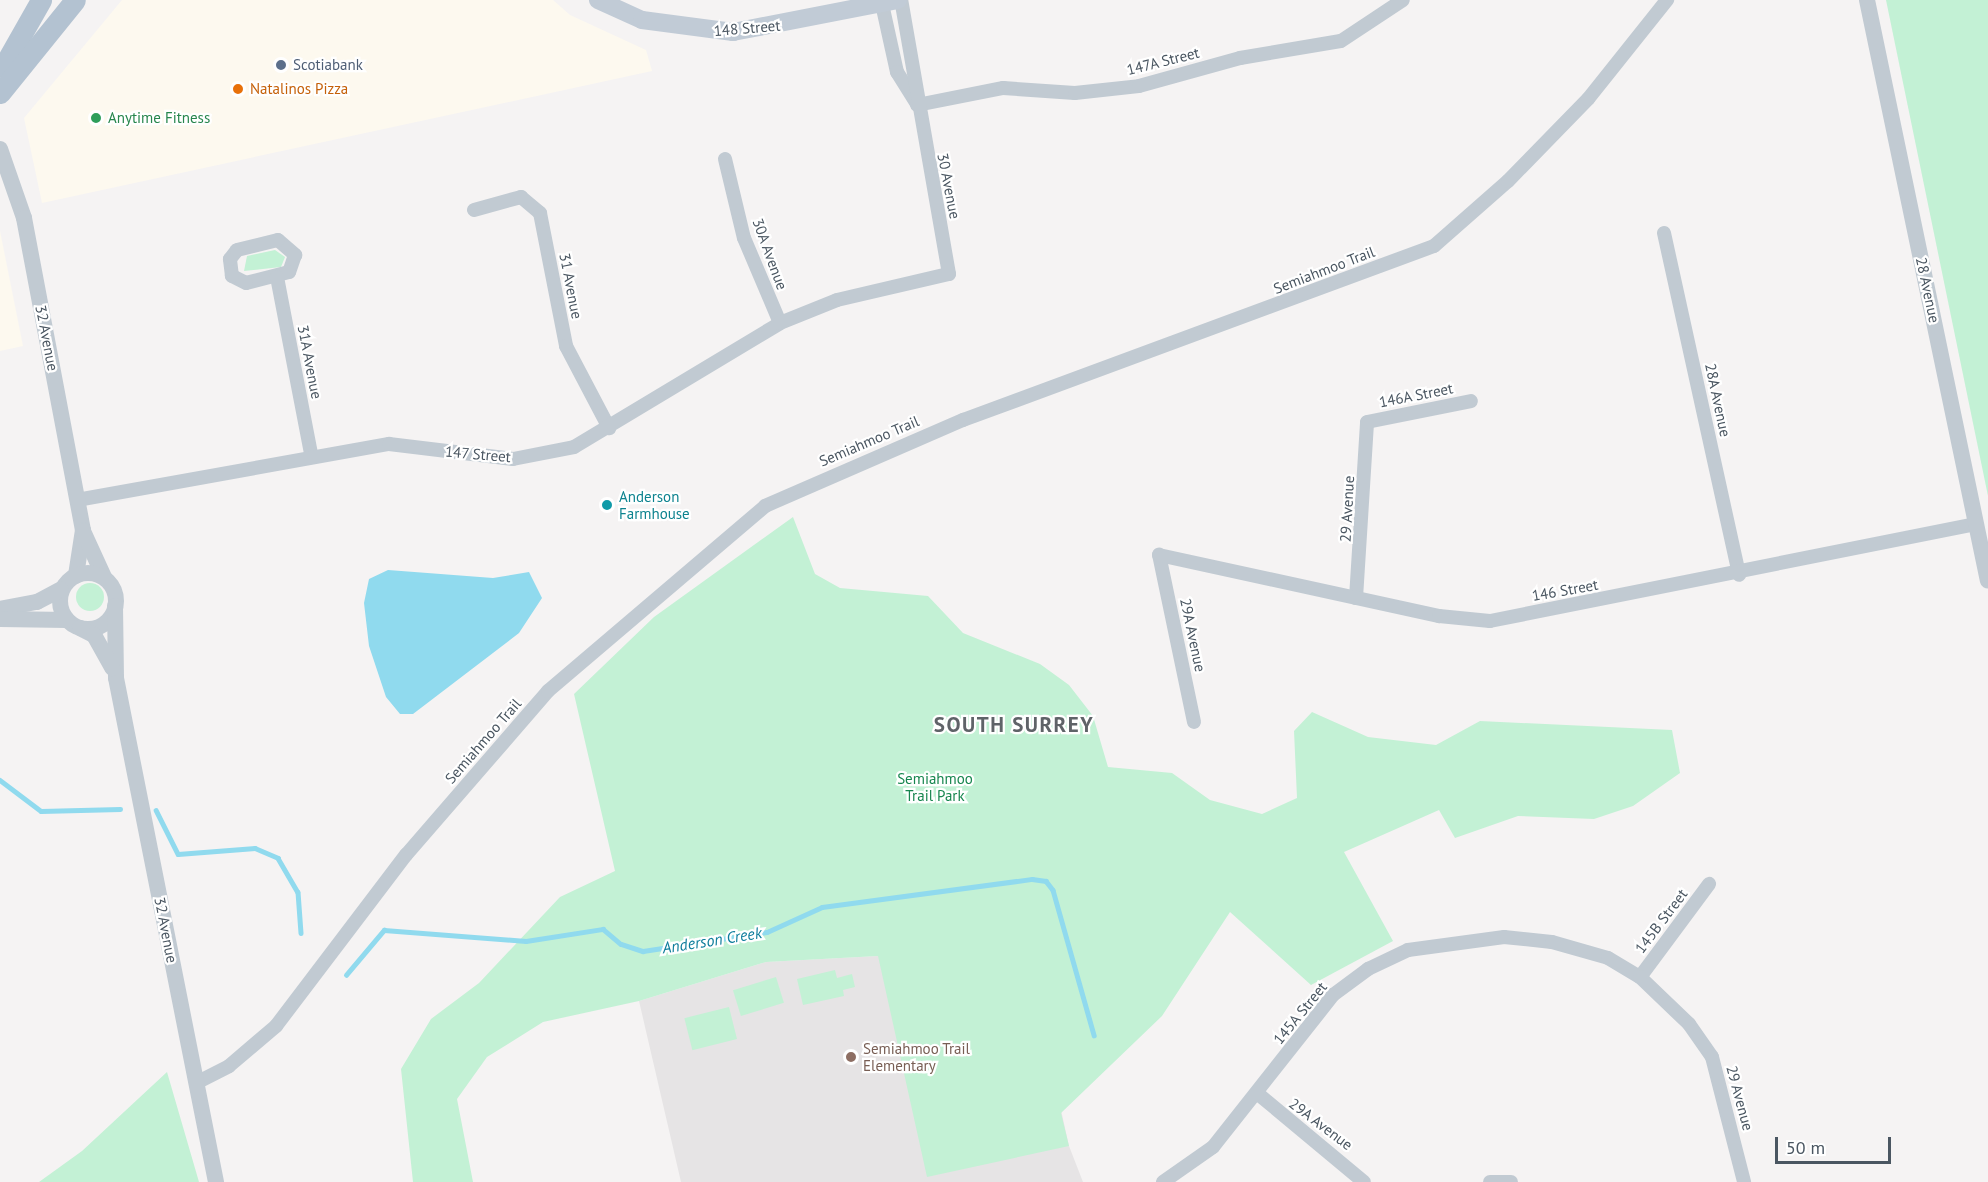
<!DOCTYPE html>
<html>
<head>
<meta charset="utf-8">
<style>
	body { margin:0 }
	#map { position:relative; width:1988px; height:1182px; overflow:hidden; background:#f5f3f3; font-family:"PT Sans",sans-serif }
	div>[style] { position:absolute }
	.commercial>* { inset:0; background:#fdf9ef }
	.education>* { inset:0; background:#e6e4e5 }
	.green>* { inset:0; background:#c3f1d5; transform-origin:0 0 }
	.round { border-radius:50% }
	.water>* { inset:0; background:#90daee }
	.stream>* { height:4.5px; margin:-2.25px; padding:0 2.25px; transform-origin:2.25px; border-radius:2.25px; background:#90daee }
	.minor>* { height:14px; margin:-7px; padding:0 7px; transform-origin:7px; border-radius:7px; background:#c1cad2 }
	.tertiary>* { height:16px; margin:-8px; padding:0 8px; transform-origin:8px; border-radius:8px; background:#c1cad2 }
	.tertiary>.ring { margin:-8px; padding:0; box-sizing:content-box; background:none; border:16px solid #c1cad2; border-radius:50% }
	.secondary>* { height:18px; margin:-9px; padding:0 9px; transform-origin:9px; border-radius:9px; background:#c1cbd6 }
	.primary>* { height:21px; margin:-10.5px; padding:0 10.5px; transform-origin:10.5px; border-radius:10.5px; background:#b3c2d1 }
	.dots>* { width:16px; height:16px; translate:-50% -50%; box-sizing:border-box; border:3px solid #fff; border-radius:50% }
	span { translate:-50% -50%; white-space:nowrap; text-align:center; line-height:1.15; -webkit-text-stroke:4.5px #fff; paint-order:stroke }
	.street-label { font-size:15px; color:#4a5661 }
	.service-label { font-size:15px; color:#4e5e75 }
	.left { translate:0 -50%; text-align:left }
	.food-label { font-size:15px; color:#c56008 }
	.leisure-label { font-size:15px; color:#27864d }
	.culture-label { font-size:15px; color:#0d838f }
	.park-label { font-size:15px; color:#17864f }
	.education-label { font-size:15px; color:#785e54 }
	.water-label { font-size:16px; color:#0c7c9b; font-style:italic }
	.district-label { font-size:21px; color:#5f6368; font-weight:700; letter-spacing:1.5px }
	.scale { position:absolute; left:1775px; top:1137px; width:116px; height:27px; box-sizing:border-box; border:3px solid #4a5661; border-top:0; padding-left:8px; font-size:18px; line-height:21px; white-space:nowrap; color:#4a5661; -webkit-text-stroke:4px #fff; paint-order:stroke }
</style>
</head>
<body>
<div id="map">
	<div class="commercial">
		<div style="clip-path:polygon(122px 0,553px 0,570px 15px,646px 50px,652px 71px,42px 203px,24px 118px)"></div>
		<div style="clip-path:polygon(0 231px,23px 346px,0 351px)"></div>
	</div>
	<div class="education">
		<div style="clip-path:polygon(1020px 925px,1069px 1146px,1083px 1182px,681px 1182px,639px 1001px,766px 962px,878px 956px)"></div>
	</div>
	<div class="green">
		<div style="clip-path:polygon(1886px 0,1988px 0,1988px 496px)"></div>
		<div style="clip-path:polygon(275px 250px,285px 257px,281px 267px,244px 271px,247px 256px)"></div>
		<div style="clip-path:polygon(793px 517px,815px 574px,840px 588px,928px 596px,963px 633px,1040px 664px,1069px 685px,1093px 716px,1108px 767px,1172px 773px,1210px 800px,1262px 814px,1297px 798px,1294px 731px,1312px 712px,1368px 737px,1436px 745px,1480px 721px,1672px 730px,1680px 773px,1633px 806px,1594px 819px,1518px 816px,1455px 838px,1439px 810px,1344px 852px,1393px 941px,1311px 985px,1230px 912px,1162px 1016px,1061px 1113px,1069px 1146px,927px 1177px,878px 956px,766px 962px,639px 1001px,543px 1022px,487px 1057px,457px 1099px,473px 1182px,413px 1182px,401px 1069px,431px 1019px,479px 983px,560px 897px,615px 871px,574px 694px,654px 617px)"></div>
		<div class="round" style="left:76px;top:583px;width:28px;height:28px"></div>
		<div style="clip-path:polygon(835px 970px,837px 978px,852px 974px,855px 987px,843px 990px,844px 996px,803px 1005px,797px 979px)"></div>
		<div style="left:776px;top:977px;width:27px;height:45px;rotate:73deg"></div>
		<div style="left:729px;top:1007px;width:33px;height:46px;rotate:76deg"></div>
		<div style="clip-path:polygon(167px 1072px,199px 1182px,39px 1182px,82px 1151px)"></div>
	</div>
	<div class="water">
		<div style="clip-path:polygon(388px 570px,493px 578px,529px 572px,542px 598px,519px 633px,413px 714px,400px 714px,386px 697px,369px 646px,364px 603px,369px 579px)"></div>
	</div>
	<div class="stream">
		<div style="left:0;top:780px;width:51px;rotate:37.1deg"></div>
		<div style="left:41px;top:811px;width:79px;rotate:-1.5deg"></div>
		<div style="left:156px;top:810px;width:49px;rotate:63.4deg"></div>
		<div style="left:178px;top:854px;width:77px;rotate:-4.5deg"></div>
		<div style="left:255px;top:848px;width:25px;rotate:23deg"></div>
		<div style="left:278px;top:858px;width:39px;rotate:60deg"></div>
		<div style="left:298px;top:892px;width:41px;rotate:85.8deg"></div>
		<div style="left:346px;top:975px;width:59px;rotate:-49.8deg"></div>
		<div style="left:384px;top:930px;width:142px;rotate:4.4deg"></div>
		<div style="left:526px;top:941px;width:78px;rotate:-8.9deg"></div>
		<div style="left:603px;top:929px;width:23px;rotate:40deg"></div>
		<div style="left:621px;top:944px;width:23px;rotate:18deg"></div>
		<div style="left:643px;top:951px;width:125px;rotate:-8.7deg"></div>
		<div style="left:767px;top:932px;width:60px;rotate:-24.4deg"></div>
		<div style="left:822px;top:907px;width:212px;rotate:-7.6deg"></div>
		<div style="left:1032px;top:879px;width:14px;rotate:8deg"></div>
		<div style="left:1046px;top:881px;width:11px;rotate:52deg"></div>
		<div style="left:1053px;top:890px;width:151px;rotate:74.2deg"></div>
	</div>
	<div class="minor">
		<div style="left:882px;top:4px;width:70px;rotate:77.6deg"></div>
		<div style="left:897px;top:72px;width:36px;rotate:58deg"></div>
		<div style="left:917px;top:105px;width:88px;rotate:-11.2deg"></div>
		<div style="left:1003px;top:88px;width:72px;rotate:4deg"></div>
		<div style="left:1075px;top:93px;width:64px;rotate:-6.2deg"></div>
		<div style="left:1139px;top:86px;width:105px;rotate:-15.5deg"></div>
		<div style="left:1240px;top:58px;width:102px;rotate:-9.6deg"></div>
		<div style="left:1341px;top:41px;width:74px;rotate:-33.5deg"></div>
		<div style="left:725px;top:159px;width:81px;rotate:76.5deg"></div>
		<div style="left:744px;top:238px;width:92px;rotate:67deg"></div>
		<div style="left:474px;top:210px;width:49px;rotate:-15.5deg"></div>
		<div style="left:521px;top:197px;width:25px;rotate:40deg"></div>
		<div style="left:540px;top:213px;width:136px;rotate:78.9deg"></div>
		<div style="left:566px;top:346px;width:93px;rotate:62.3deg"></div>
		<div style="left:1664px;top:233px;width:350px;rotate:77.6deg"></div>
		<div style="left:278px;top:240px;width:23px;rotate:41deg"></div>
		<div style="left:295px;top:255px;width:18px;rotate:109deg"></div>
		<div style="left:289px;top:272px;width:44px;rotate:165.7deg"></div>
		<div style="left:246px;top:283px;width:16px;rotate:-153deg"></div>
		<div style="left:232px;top:276px;width:17px;rotate:-97deg"></div>
		<div style="left:230px;top:259px;width:11px;rotate:-52deg"></div>
		<div style="left:237px;top:250px;width:42px;rotate:-13.7deg"></div>
		<div style="left:277px;top:277px;width:180px;rotate:79.1deg"></div>
		<div style="left:77px;top:500px;width:317px;rotate:-10.2deg"></div>
		<div style="left:389px;top:444px;width:125px;rotate:6.9deg"></div>
		<div style="left:513px;top:459px;width:62px;rotate:-11.1deg"></div>
		<div style="left:574px;top:447px;width:240px;rotate:-31deg"></div>
		<div style="left:780px;top:323px;width:61px;rotate:-22deg"></div>
		<div style="left:837px;top:300px;width:115px;rotate:-13.1deg"></div>
		<div style="left:949px;top:274px;width:278px;rotate:-99.9deg"></div>
		<div style="left:1356px;top:598px;width:176px;rotate:-86.4deg"></div>
		<div style="left:1367px;top:422px;width:106px;rotate:-11.4deg"></div>
		<div style="left:1194px;top:722px;width:171px;rotate:-101.8deg"></div>
		<div style="left:1159px;top:555px;width:287px;rotate:12.3deg"></div>
		<div style="left:1439px;top:616px;width:51px;rotate:5.6deg"></div>
		<div style="left:1490px;top:621px;width:496px;rotate:-11.3deg"></div>
		<div style="left:1640px;top:977px;width:116px;rotate:-53.4deg"></div>
		<div style="left:196px;top:1083px;width:37px;rotate:-27deg"></div>
		<div style="left:229px;top:1066px;width:62px;rotate:-40.4deg"></div>
		<div style="left:276px;top:1026px;width:215px;rotate:-52.8deg"></div>
		<div style="left:406px;top:855px;width:217px;rotate:-49.1deg"></div>
		<div style="left:548px;top:691px;width:285px;rotate:-40.4deg"></div>
		<div style="left:765px;top:506px;width:216px;rotate:-23.5deg"></div>
		<div style="left:963px;top:420px;width:502px;rotate:-20.28deg"></div>
		<div style="left:1434px;top:246px;width:98px;rotate:-41.3deg"></div>
		<div style="left:1508px;top:181px;width:115px;rotate:-45.7deg"></div>
		<div style="left:1588px;top:99px;width:127px;rotate:-51.4deg"></div>
		<div style="left:1257px;top:1093px;width:139px;rotate:39.8deg"></div>
		<div style="left:1163px;top:1182px;width:61px;rotate:-35deg"></div>
		<div style="left:1213px;top:1147px;width:194px;rotate:-51.7deg"></div>
		<div style="left:1333px;top:995px;width:44px;rotate:-36.6deg"></div>
		<div style="left:1368px;top:969px;width:44px;rotate:-25.4deg"></div>
		<div style="left:1408px;top:950px;width:97px;rotate:-7.7deg"></div>
		<div style="left:1504px;top:937px;width:48px;rotate:5.9deg"></div>
		<div style="left:1552px;top:942px;width:58px;rotate:15.9deg"></div>
		<div style="left:1608px;top:958px;width:37px;rotate:31deg"></div>
		<div style="left:1640px;top:977px;width:68px;rotate:43.8deg"></div>
		<div style="left:1689px;top:1024px;width:40px;rotate:55.1deg"></div>
		<div style="left:1712px;top:1057px;width:129px;rotate:75.6deg"></div>
		<div style="left:1490px;top:1182px;width:21px"></div>
	</div>
	<div class="tertiary">
		<div style="left:1867px;top:0;width:593px;rotate:78.24deg"></div>
		<div style="left:0;top:149px;width:73px;rotate:70.8deg"></div>
		<div style="left:24px;top:218px;width:318px;rotate:79.3deg"></div>
		<div style="left:83px;top:530px;width:46px;rotate:98.8deg"></div>
		<div style="left:83px;top:531px;width:51px;rotate:65.5deg"></div>
		<div class="ring" style="left:60px;top:573px;width:40px;height:40px"></div>
		<div style="left:115px;top:606px;width:72px;rotate:89.2deg"></div>
		<div style="left:116px;top:678px;width:514px;rotate:78.78deg"></div>
		<div style="left:0;top:609px;width:38px;rotate:-11deg"></div>
		<div style="left:37px;top:602px;width:27px;rotate:-28deg"></div>
		<div style="left:0;top:619px;width:67px;rotate:0.9deg"></div>
		<div style="left:80px;top:628px;width:16px;rotate:27deg"></div>
		<div style="left:94px;top:635px;width:38px;rotate:61deg"></div>
	</div>
	<div class="secondary">
		<div style="left:598px;top:0;width:48px;rotate:24.4deg"></div>
		<div style="left:642px;top:20px;width:92px;rotate:7.5deg"></div>
		<div style="left:733px;top:32px;width:168px;rotate:-11deg"></div>
	</div>
	<div class="primary">
		<div style="left:3px;top:67px;width:77px;rotate:-60.4deg"></div>
		<div style="left:0;top:93px;width:119px;rotate:-51.1deg"></div>
	</div>
	<div class="dots">
		<div style="left:281px;top:65px;background:#5c6f8a"></div>
		<div style="left:238px;top:89px;background:#e8710a"></div>
		<div style="left:96px;top:118px;background:#2e9e5b"></div>
		<div style="left:607px;top:505px;background:#0f9aa8"></div>
		<div style="left:851px;top:1057px;background:#8d6e63"></div>
	</div>
	<div class="street-label">
		<span style="left:747px;top:28px;rotate:-5deg">148 Street</span>
		<span style="left:1163px;top:61px;rotate:-14deg">147A Street</span>
		<span style="left:949px;top:186px;rotate:79deg">30 Avenue</span>
		<span style="left:770px;top:254px;rotate:70deg">30A Avenue</span>
		<span style="left:1324px;top:270px;rotate:-21deg">Semiahmoo Trail</span>
		<span style="left:571px;top:286px;rotate:79deg">31 Avenue</span>
		<span style="left:1928px;top:290px;rotate:78deg">28 Avenue</span>
		<span style="left:47px;top:338px;rotate:79deg">32 Avenue</span>
		<span style="left:310px;top:362px;rotate:79deg">31A Avenue</span>
		<span style="left:1416px;top:395px;rotate:-11deg">146A Street</span>
		<span style="left:1718px;top:400px;rotate:78deg">28A Avenue</span>
		<span style="left:869px;top:441px;rotate:-23deg">Semiahmoo Trail</span>
		<span style="left:478px;top:454px;rotate:5deg">147 Street</span>
		<span style="left:1347px;top:509px;rotate:-87deg">29 Avenue</span>
		<span style="left:1565px;top:590px;rotate:-10deg">146 Street</span>
		<span style="left:1193px;top:635px;rotate:78deg">29A Avenue</span>
		<span style="left:483px;top:741px;rotate:-49deg">Semiahmoo Trail</span>
		<span style="left:1661px;top:921px;rotate:-53deg">145B Street</span>
		<span style="left:166px;top:930px;rotate:79deg">32 Avenue</span>
		<span style="left:1300px;top:1013px;rotate:-51deg">145A Street</span>
		<span style="left:1740px;top:1098px;rotate:75deg">29 Avenue</span>
		<span style="left:1321px;top:1124px;rotate:37deg">29A Avenue</span>
	</div>
	<div class="service-label">
		<span class="left" style="left:293px;top:65px">Scotiabank</span>
	</div>
	<div class="food-label">
		<span class="left" style="left:250px;top:89px">Natalinos Pizza</span>
	</div>
	<div class="leisure-label">
		<span class="left" style="left:108px;top:118px">Anytime Fitness</span>
	</div>
	<div class="culture-label">
		<span class="left" style="left:619px;top:505px">Anderson<br>Farmhouse</span>
	</div>
	<div class="park-label">
		<span style="left:935px;top:787px">Semiahmoo<br>Trail Park</span>
	</div>
	<div class="education-label">
		<span class="left" style="left:863px;top:1057px">Semiahmoo Trail<br>Elementary</span>
	</div>
	<div class="water-label">
		<span style="left:712px;top:940px;rotate:-9deg">Anderson Creek</span>
	</div>
	<div class="district-label">
		<span style="left:1014px;top:725px">SOUTH SURREY</span>
	</div>
	<div class="scale">50 m</div>
</div>
</body>
</html>
